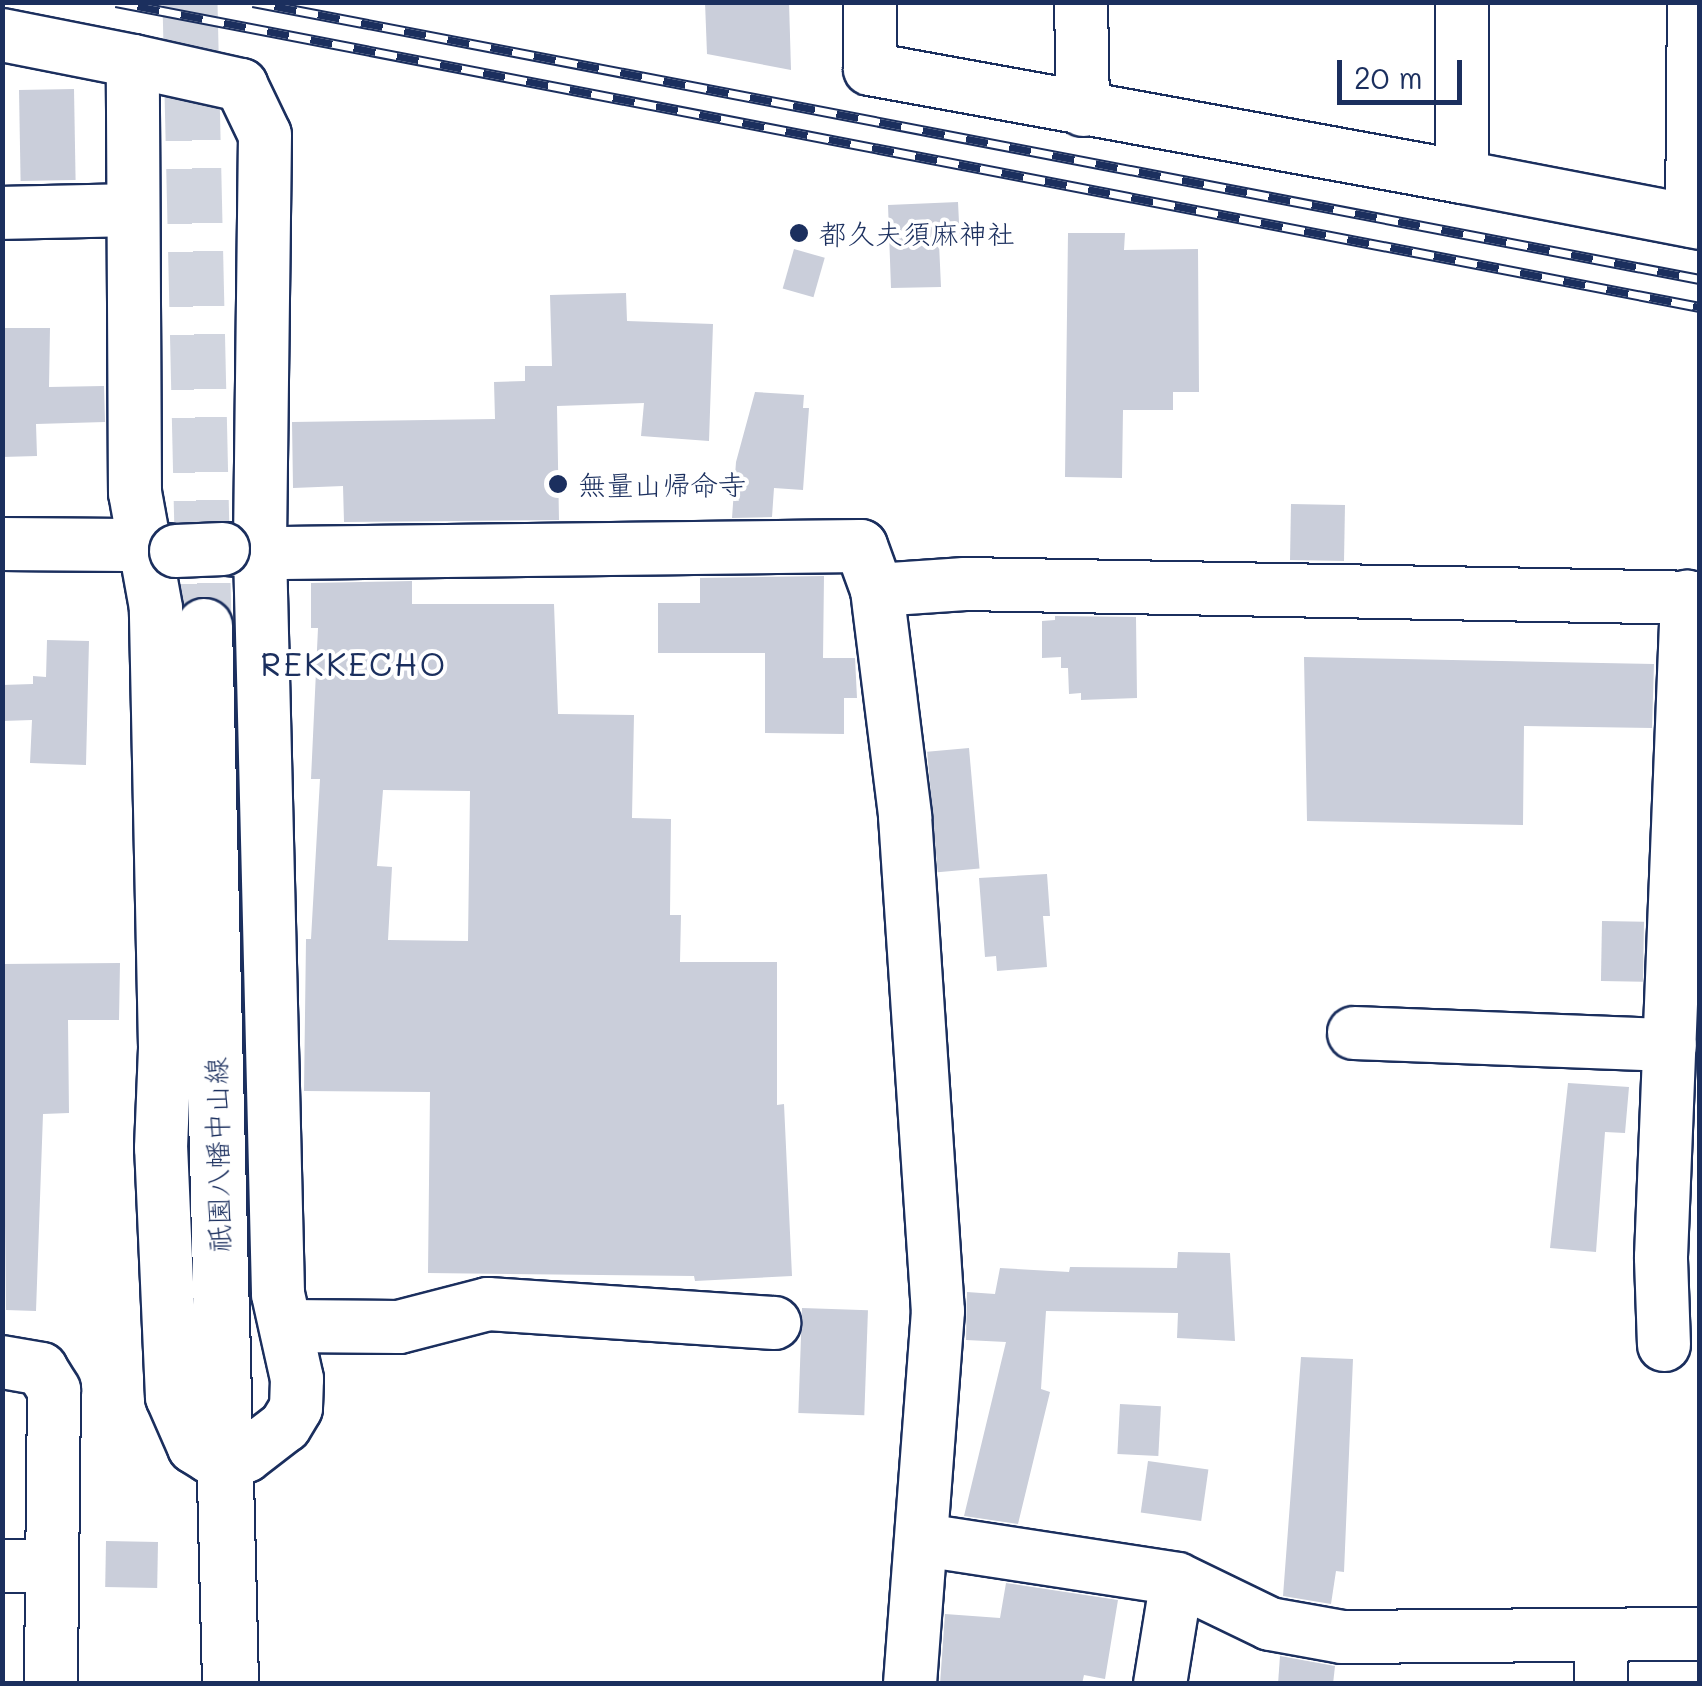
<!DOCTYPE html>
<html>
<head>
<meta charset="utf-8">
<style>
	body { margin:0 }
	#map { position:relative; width:1702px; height:1686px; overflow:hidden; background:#fff; font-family:Mali,"Klee One",sans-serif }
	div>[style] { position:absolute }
	.building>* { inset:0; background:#caceda; transform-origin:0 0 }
	.major-tunnel>* { height:55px; margin-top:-27.5px; transform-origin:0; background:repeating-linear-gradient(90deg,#d1d5df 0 55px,transparent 0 83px) }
	.roads { filter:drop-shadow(2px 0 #1b2f5e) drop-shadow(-2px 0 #1b2f5e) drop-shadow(0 2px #1b2f5e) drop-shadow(0 -2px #1b2f5e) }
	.minor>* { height:52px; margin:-26px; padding:0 26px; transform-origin:26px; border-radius:26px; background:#fff }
	.major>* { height:55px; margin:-27.5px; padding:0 27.5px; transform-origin:27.5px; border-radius:27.5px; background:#fff }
	.rail>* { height:11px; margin-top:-5.5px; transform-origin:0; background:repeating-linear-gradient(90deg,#fff 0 22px,#1b2f5e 0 44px); box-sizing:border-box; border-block:2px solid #1b2f5e }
	.bridges { filter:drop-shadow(2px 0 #1b2f5e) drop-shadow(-2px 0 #1b2f5e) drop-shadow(0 2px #1b2f5e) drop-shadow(0 -2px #1b2f5e) }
	.minor-bridge>* { height:52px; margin:-26px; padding:0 26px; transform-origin:26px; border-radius:26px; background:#fff }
	.dots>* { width:28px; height:28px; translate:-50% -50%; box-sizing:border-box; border:5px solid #fff; border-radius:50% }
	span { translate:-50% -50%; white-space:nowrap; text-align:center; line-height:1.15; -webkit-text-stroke:8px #fff; paint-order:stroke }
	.poi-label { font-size:28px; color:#1b2f5e }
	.left { translate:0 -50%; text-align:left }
	.street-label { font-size:28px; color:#1b2f5e }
	.quarter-label { font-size:32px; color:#1b2f5e; letter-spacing:2.5px }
	.frame { position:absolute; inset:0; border:5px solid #1b2f5e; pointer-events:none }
	.scale { position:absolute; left:1337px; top:60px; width:125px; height:45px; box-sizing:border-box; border:5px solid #1b2f5e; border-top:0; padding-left:12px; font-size:30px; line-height:35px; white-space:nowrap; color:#1b2f5e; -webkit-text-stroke:8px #fff; paint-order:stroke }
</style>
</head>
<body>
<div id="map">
	<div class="building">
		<div style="clip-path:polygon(705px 2px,789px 2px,791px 70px,707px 54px)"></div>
		<div style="left:74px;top:89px;width:91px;height:55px;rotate:89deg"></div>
		<div style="clip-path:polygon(958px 202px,960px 243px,939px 243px,941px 287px,891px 288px,888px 205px)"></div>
		<div style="clip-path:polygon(1068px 233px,1125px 233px,1124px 250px,1198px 249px,1199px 392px,1173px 392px,1173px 410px,1123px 410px,1122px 478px,1065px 477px)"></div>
		<div style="left:794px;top:249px;width:32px;height:41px;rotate:16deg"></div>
		<div style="clip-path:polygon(626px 293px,627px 321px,713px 324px,709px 441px,641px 436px,644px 403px,557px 406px,559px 520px,344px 522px,343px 486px,293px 488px,292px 422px,495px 419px,494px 382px,525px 381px,525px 366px,552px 366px,550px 295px)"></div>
		<div style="clip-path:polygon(2px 328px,50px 328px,49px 387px,104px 386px,105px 422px,36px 424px,37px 456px,2px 457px)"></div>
		<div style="clip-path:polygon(755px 392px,804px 395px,803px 408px,809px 408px,803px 490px,774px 488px,772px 517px,732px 518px,736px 462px)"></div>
		<div style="left:1291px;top:504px;width:54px;height:56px;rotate:1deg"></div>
		<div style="clip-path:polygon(824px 576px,823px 658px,855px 658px,857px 698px,844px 698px,844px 734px,765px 733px,765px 653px,658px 653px,658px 603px,700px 603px,700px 578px)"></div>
		<div style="clip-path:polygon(evenodd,412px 581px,412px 604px,554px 604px,558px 714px,634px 715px,632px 818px,671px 819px,670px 915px,681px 915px,680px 962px,777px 962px,777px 1105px,784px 1104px,792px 1276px,695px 1281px,694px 1276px,428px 1273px,430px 1092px,304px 1091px,306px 939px,311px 939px,320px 779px,311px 779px,318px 628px,311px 628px,311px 583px,412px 581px,383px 790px,470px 791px,468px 941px,388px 940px,392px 867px,377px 866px,383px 790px)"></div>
		<div style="clip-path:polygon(1055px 616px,1136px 617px,1137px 698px,1081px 700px,1081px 693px,1069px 694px,1068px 668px,1061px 668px,1061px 657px,1042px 658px,1042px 621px,1055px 620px)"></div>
		<div style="clip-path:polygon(47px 640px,89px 641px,86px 765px,30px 763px,32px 720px,2px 721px,2px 685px,33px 684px,33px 676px,46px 677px)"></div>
		<div style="clip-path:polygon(1304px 657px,1654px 664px,1652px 728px,1524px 726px,1523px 825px,1307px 821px)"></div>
		<div style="left:969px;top:748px;width:121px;height:42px;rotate:85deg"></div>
		<div style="clip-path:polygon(1047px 874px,1050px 916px,1043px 916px,1047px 967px,997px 971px,996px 956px,985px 957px,979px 878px)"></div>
		<div style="left:1602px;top:921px;width:42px;height:60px;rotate:1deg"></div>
		<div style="clip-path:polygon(120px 963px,119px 1020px,68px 1020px,69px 1113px,43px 1114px,36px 1311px,6px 1310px,2px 964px)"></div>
		<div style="clip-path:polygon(1568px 1083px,1629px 1087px,1625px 1133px,1605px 1132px,1596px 1252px,1550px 1248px)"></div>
		<div style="clip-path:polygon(1178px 1252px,1230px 1253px,1235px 1341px,1177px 1338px,1178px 1313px,1046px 1311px,1041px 1389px,1050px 1392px,1018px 1524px,964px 1516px,1006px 1342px,966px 1340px,967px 1292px,995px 1294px,1000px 1268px,1069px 1272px,1070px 1267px,1177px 1268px)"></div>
		<div style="left:802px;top:1308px;width:66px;height:105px;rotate:2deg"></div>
		<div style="clip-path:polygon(1301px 1357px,1353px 1359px,1344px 1572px,1336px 1571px,1331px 1604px,1283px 1596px)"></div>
		<div style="left:1120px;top:1404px;width:41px;height:50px;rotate:3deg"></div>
		<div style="left:1148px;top:1461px;width:61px;height:52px;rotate:8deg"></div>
		<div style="left:106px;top:1541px;width:52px;height:46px;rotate:1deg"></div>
		<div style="clip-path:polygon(1006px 1583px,1118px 1600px,1105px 1679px,1084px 1675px,1082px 1684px,940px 1684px,945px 1614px,1000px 1618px)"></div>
		<div style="clip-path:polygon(1280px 1656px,1335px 1666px,1333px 1684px,1278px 1684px)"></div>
	</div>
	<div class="major-tunnel">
		<div style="left:190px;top:2px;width:624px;rotate:88.71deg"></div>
	</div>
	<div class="roads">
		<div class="minor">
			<div style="left:870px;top:2px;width:67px;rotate:90deg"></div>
			<div style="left:870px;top:69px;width:602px;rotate:10.34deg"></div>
			<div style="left:1462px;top:177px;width:175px;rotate:-90deg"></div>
			<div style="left:1081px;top:2px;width:108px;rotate:88.9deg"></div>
			<div style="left:2px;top:35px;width:134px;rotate:11.2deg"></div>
			<div style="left:133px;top:61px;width:111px;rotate:12.5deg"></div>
			<div style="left:241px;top:85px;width:55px;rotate:64.4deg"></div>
			<div style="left:265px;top:135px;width:416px;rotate:90.7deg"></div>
			<div style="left:260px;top:551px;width:743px;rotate:88.61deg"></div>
			<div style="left:278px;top:1294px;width:87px;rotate:77.4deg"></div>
			<div style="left:297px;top:1379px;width:29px;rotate:92deg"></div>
			<div style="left:296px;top:1408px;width:21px;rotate:121deg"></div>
			<div style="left:285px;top:1426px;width:49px;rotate:142.4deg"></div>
			<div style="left:246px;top:1456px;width:22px;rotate:172deg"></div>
			<div style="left:224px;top:1459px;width:14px;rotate:-172deg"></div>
			<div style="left:210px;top:1457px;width:19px;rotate:-148deg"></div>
			<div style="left:194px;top:1447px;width:55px;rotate:-113.7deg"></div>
			<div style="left:172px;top:1397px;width:249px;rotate:-92.5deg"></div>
			<div style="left:161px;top:1148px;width:101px;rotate:-87.7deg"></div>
			<div style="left:165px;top:1047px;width:439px;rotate:-91.2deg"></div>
			<div style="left:156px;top:608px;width:117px;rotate:-100.3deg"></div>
			<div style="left:135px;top:493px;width:432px;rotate:-90.3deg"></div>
			<div style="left:1462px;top:177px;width:242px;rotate:10.9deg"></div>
			<div style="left:2px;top:213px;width:129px;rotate:-1.3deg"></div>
			<div style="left:1692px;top:221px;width:219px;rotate:-89.5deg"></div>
			<div style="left:2px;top:544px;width:125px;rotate:0.5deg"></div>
			<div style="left:127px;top:545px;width:49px;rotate:7deg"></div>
			<div style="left:227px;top:549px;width:55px;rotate:4.2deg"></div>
			<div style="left:282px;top:553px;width:579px;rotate:-0.69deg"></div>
			<div style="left:861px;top:546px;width:47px;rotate:70deg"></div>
			<div style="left:877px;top:590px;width:88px;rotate:-3.9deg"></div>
			<div style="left:965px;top:584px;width:735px;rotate:1.09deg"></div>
			<div style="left:877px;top:590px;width:228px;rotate:82.9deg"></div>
			<div style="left:905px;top:816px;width:496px;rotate:86.2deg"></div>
			<div style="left:938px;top:1311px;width:374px;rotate:94.3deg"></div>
			<div style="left:1354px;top:1033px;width:316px;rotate:2.2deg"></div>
			<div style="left:289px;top:1326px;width:110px;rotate:0.5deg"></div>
			<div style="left:399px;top:1327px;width:92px;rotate:-14.5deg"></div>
			<div style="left:488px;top:1304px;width:287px;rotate:3.8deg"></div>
			<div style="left:1664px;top:1345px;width:88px;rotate:-92deg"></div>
			<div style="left:1661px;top:1257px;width:661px;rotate:-87.74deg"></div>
			<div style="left:2px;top:1362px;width:40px;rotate:10deg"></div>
			<div style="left:41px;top:1369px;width:25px;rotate:58deg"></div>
			<div style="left:54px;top:1390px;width:294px;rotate:90.6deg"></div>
			<div style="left:923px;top:1540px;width:257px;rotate:8.7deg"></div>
			<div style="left:1177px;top:1579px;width:103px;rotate:25.8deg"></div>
			<div style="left:1270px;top:1624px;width:73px;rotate:10.2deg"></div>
			<div style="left:1342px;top:1637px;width:358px;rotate:-0.5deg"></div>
			<div style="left:2px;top:1566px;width:50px"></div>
			<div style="left:1600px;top:1635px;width:49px;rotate:88.8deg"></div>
			<div style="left:1160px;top:1684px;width:106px;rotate:-80.8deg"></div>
		</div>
		<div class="major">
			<div style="left:204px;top:626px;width:1058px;rotate:88.59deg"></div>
		</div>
	</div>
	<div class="rail">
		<div style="left:116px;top:2px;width:1613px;rotate:10.9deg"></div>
		<div style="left:253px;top:2px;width:1473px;rotate:10.84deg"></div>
	</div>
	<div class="bridges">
		<div class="minor-bridge">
			<div style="left:176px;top:551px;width:47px;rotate:-2.4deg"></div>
		</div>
	</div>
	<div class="dots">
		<div style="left:799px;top:233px;background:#1b2f5e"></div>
		<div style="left:558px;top:484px;background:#1b2f5e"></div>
	</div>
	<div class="poi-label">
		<span class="left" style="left:819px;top:233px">都久夫須麻神社</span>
		<span class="left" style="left:578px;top:484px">無量山帰命寺</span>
	</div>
	<div class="street-label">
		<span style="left:217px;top:1155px;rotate:-91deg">祇園八幡中山線</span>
	</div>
	<div class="quarter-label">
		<span style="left:354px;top:663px">REKKECHO</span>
	</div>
	<div class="frame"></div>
	<div class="scale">20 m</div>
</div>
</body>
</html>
